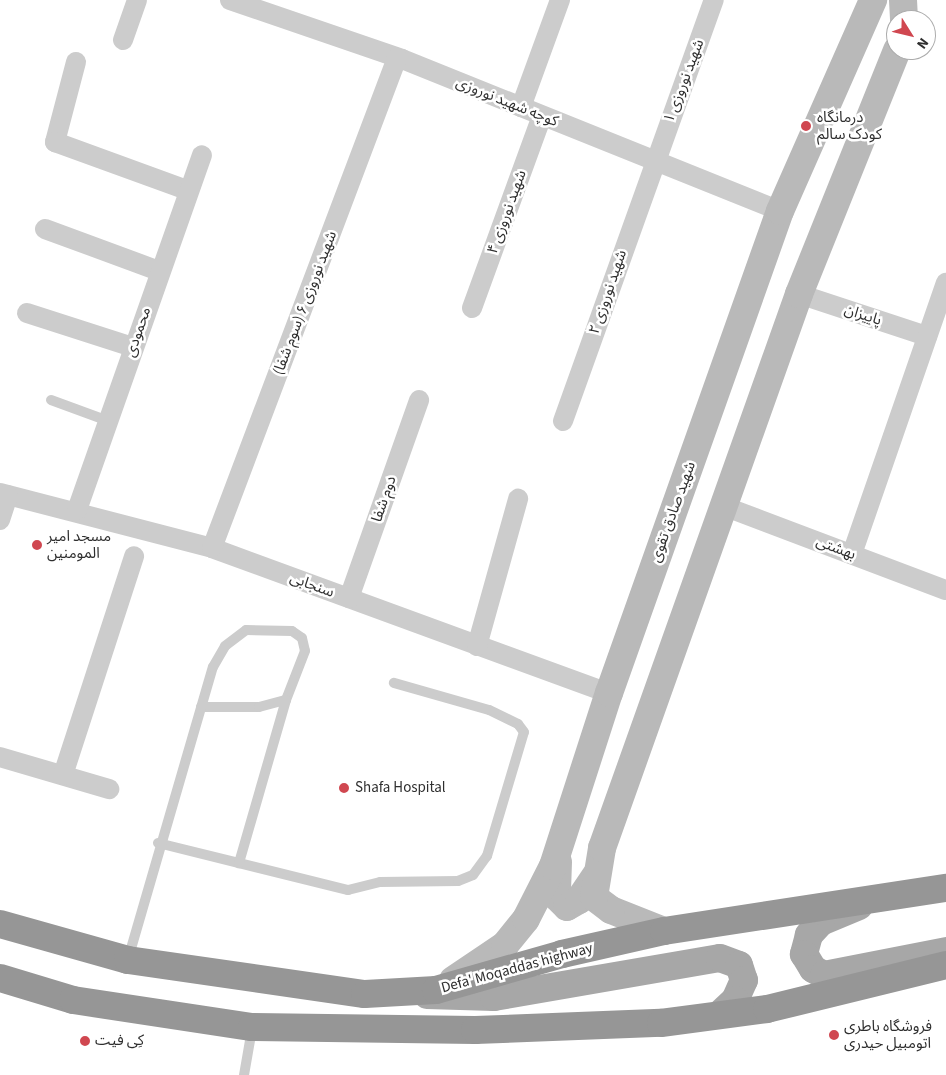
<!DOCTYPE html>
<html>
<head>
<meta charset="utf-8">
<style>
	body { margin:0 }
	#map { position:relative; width:946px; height:1075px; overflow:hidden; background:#fff; font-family:"Source Sans 3","Noto Sans Arabic",sans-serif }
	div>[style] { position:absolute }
	.lane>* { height:10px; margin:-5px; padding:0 5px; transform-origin:5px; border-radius:5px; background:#ccc }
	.street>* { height:20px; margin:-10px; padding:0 10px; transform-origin:10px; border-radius:10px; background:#ccc }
	.secondary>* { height:28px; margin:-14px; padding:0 14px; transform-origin:14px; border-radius:14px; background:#b9b9b9 }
	.primary>* { height:28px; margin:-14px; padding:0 14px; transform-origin:14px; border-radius:14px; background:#a7a7a7 }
	.highway>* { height:28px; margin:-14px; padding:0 14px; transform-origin:14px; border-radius:14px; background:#969696 }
	.dots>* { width:14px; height:14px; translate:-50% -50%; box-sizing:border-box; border:2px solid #fff; border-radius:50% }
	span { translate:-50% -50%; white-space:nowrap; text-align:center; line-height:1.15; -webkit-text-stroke:5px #fff; paint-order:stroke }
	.street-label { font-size:15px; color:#2f2f2f }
	.poi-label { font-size:15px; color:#2f2f2f }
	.left { translate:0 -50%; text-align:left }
	.north { position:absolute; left:886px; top:10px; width:50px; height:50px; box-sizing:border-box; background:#fff; border:1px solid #acacac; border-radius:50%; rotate:126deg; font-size:14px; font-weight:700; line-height:20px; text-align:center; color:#2f2f2f }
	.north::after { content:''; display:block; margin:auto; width:18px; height:22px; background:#d04750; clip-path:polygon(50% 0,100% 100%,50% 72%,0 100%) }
</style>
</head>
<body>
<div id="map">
	<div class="lane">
		<div style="left:51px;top:400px;width:61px;rotate:20.2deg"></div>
		<div style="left:201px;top:707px;width:58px"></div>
		<div style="left:259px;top:707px;width:28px;rotate:-15deg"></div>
		<div style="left:158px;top:843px;width:196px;rotate:13.9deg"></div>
		<div style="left:348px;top:890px;width:33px;rotate:-14deg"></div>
		<div style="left:380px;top:882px;width:78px;rotate:-0.7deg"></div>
		<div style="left:458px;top:881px;width:16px;rotate:-22deg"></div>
		<div style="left:473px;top:875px;width:24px;rotate:-54deg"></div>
		<div style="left:487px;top:856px;width:129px;rotate:-73.4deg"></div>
		<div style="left:524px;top:732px;width:10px;rotate:-127deg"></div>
		<div style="left:518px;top:724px;width:32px;rotate:-154deg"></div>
		<div style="left:489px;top:710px;width:99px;rotate:-164.1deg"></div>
		<div style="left:128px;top:959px;width:304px;rotate:-73.8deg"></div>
		<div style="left:213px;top:667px;width:24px;rotate:-60deg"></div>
		<div style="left:225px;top:646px;width:26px;rotate:-37deg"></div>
		<div style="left:246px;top:630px;width:46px;rotate:1.2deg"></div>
		<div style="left:292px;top:631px;width:12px;rotate:35deg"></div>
		<div style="left:302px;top:638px;width:13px;rotate:77deg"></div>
		<div style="left:305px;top:651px;width:53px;rotate:111.2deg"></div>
		<div style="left:286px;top:700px;width:170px;rotate:106.1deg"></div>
		<div style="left:244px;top:1075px;width:47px;rotate:-80.1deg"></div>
	</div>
	<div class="street">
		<div style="left:230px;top:0;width:182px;rotate:18.9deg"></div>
		<div style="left:402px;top:59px;width:407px;rotate:21.9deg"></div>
		<div style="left:123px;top:40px;width:42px;rotate:-70.7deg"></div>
		<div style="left:76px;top:62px;width:83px;rotate:104.7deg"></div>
		<div style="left:55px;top:142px;width:140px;rotate:20deg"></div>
		<div style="left:521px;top:107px;width:114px;rotate:-70deg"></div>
		<div style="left:45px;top:229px;width:121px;rotate:20.2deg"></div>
		<div style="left:799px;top:294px;width:135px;rotate:18.2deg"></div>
		<div style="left:472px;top:308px;width:204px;rotate:-70deg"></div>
		<div style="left:27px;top:313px;width:111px;rotate:17.8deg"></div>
		<div style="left:563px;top:421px;width:447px;rotate:-70.3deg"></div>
		<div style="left:0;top:493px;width:219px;rotate:14.5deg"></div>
		<div style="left:212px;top:548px;width:423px;rotate:20.1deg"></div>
		<div style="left:726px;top:507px;width:235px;rotate:20.7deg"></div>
		<div style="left:77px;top:510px;width:376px;rotate:-70.6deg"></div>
		<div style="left:0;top:520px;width:26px;rotate:-72deg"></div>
		<div style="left:212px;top:548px;width:524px;rotate:-69.32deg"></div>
		<div style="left:852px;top:554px;width:287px;rotate:-70.9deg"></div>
		<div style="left:349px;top:598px;width:210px;rotate:-70.5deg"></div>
		<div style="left:477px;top:646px;width:153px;rotate:-74.4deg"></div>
		<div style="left:0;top:757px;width:114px;rotate:16.4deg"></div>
		<div style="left:63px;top:775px;width:230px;rotate:-72deg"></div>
	</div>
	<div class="secondary">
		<div style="left:903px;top:0;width:20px;rotate:87deg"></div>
		<div style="left:558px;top:862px;width:35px;rotate:92deg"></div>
		<div style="left:557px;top:897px;width:14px;rotate:45deg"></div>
		<div style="left:567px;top:907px;width:14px;rotate:-30deg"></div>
		<div style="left:579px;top:900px;width:29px;rotate:-56deg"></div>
		<div style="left:664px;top:931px;width:57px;rotate:-158.4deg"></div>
		<div style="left:611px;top:910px;width:21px;rotate:-143deg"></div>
		<div style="left:594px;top:897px;width:50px;rotate:-80.7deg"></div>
		<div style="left:602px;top:848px;width:588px;rotate:-70.42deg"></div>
		<div style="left:799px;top:294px;width:263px;rotate:-68.1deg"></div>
		<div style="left:453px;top:980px;width:63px;rotate:-33.9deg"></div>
		<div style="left:505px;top:945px;width:33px;rotate:-51deg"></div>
		<div style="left:526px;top:919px;width:59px;rotate:-63deg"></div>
		<div style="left:553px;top:866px;width:182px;rotate:-72.1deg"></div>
		<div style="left:609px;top:693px;width:511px;rotate:-70.47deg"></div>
		<div style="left:780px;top:211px;width:231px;rotate:-66.2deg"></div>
	</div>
	<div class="primary">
		<div style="left:859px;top:906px;width:41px;rotate:157.2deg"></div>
		<div style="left:821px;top:922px;width:18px;rotate:133deg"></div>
		<div style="left:809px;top:935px;width:20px;rotate:105deg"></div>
		<div style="left:804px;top:954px;width:17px;rotate:59deg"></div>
		<div style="left:813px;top:969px;width:13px;rotate:29deg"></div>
		<div style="left:824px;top:975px;width:124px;rotate:-11.1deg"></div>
		<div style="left:427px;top:995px;width:67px;rotate:1.7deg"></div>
		<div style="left:494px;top:997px;width:229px;rotate:-9.8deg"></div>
		<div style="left:720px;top:958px;width:20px;rotate:20deg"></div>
		<div style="left:739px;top:965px;width:16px;rotate:72deg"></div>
		<div style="left:744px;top:980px;width:22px;rotate:114deg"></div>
		<div style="left:735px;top:1000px;width:19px;rotate:137deg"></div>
	</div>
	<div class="highway">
		<div style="left:0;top:924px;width:133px;rotate:15.7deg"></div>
		<div style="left:128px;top:960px;width:239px;rotate:8.2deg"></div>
		<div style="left:365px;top:994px;width:71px;rotate:-3.2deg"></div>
		<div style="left:436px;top:990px;width:131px;rotate:-15.9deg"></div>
		<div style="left:562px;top:954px;width:105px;rotate:-12.7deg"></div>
		<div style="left:664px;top:931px;width:285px;rotate:-8.7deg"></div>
		<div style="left:0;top:978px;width:76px;rotate:16.8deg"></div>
		<div style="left:73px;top:1000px;width:181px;rotate:8.6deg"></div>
		<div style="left:252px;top:1027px;width:223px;rotate:0.8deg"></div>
		<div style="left:475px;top:1030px;width:186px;rotate:-2.2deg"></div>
		<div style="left:661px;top:1023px;width:107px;rotate:-7.5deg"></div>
		<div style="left:767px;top:1009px;width:184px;rotate:-13.8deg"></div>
	</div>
	<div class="dots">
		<div style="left:806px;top:126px;background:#d04750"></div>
		<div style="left:37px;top:545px;background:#d04750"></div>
		<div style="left:344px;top:788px;background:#d04750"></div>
		<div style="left:834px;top:1035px;background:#d04750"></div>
		<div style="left:85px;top:1041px;background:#d04750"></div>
	</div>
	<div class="street-label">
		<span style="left:684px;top:81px;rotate:-69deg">شهید نوروزی ۱</span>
		<span style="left:507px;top:102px;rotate:22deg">کوچه شهید نوروزی</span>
		<span style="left:507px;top:212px;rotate:-70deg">شهید نوروزی ۴</span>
		<span style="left:608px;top:292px;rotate:-71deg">شهید نوروزی ۲</span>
		<span style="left:305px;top:303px;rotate:-69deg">شهید نوروزی ۶ (سوم شفا)</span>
		<span style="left:863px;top:315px;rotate:18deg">پاییزان</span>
		<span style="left:138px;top:332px;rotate:-71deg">محمودی</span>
		<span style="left:384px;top:499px;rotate:-71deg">دوم شفا</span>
		<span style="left:673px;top:512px;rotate:-70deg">شهید صادق تقوی</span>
		<span style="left:836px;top:548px;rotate:21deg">بهشتی</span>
		<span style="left:312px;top:585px;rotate:20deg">سنجابی</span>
		<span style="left:517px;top:968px;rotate:-15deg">Defa' Moqaddas highway</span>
	</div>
	<div class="poi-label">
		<span class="left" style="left:817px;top:126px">درمانگاه<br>کودک سالم</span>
		<span class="left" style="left:47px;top:545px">مسجد امیر<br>المومنین</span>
		<span class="left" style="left:355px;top:788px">Shafa Hospital</span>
		<span class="left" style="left:844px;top:1035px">فروشگاه باطری<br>اتومبیل حیدری</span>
		<span class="left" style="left:95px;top:1041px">کِی فیت</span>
	</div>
	<div class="north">N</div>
</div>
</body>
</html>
